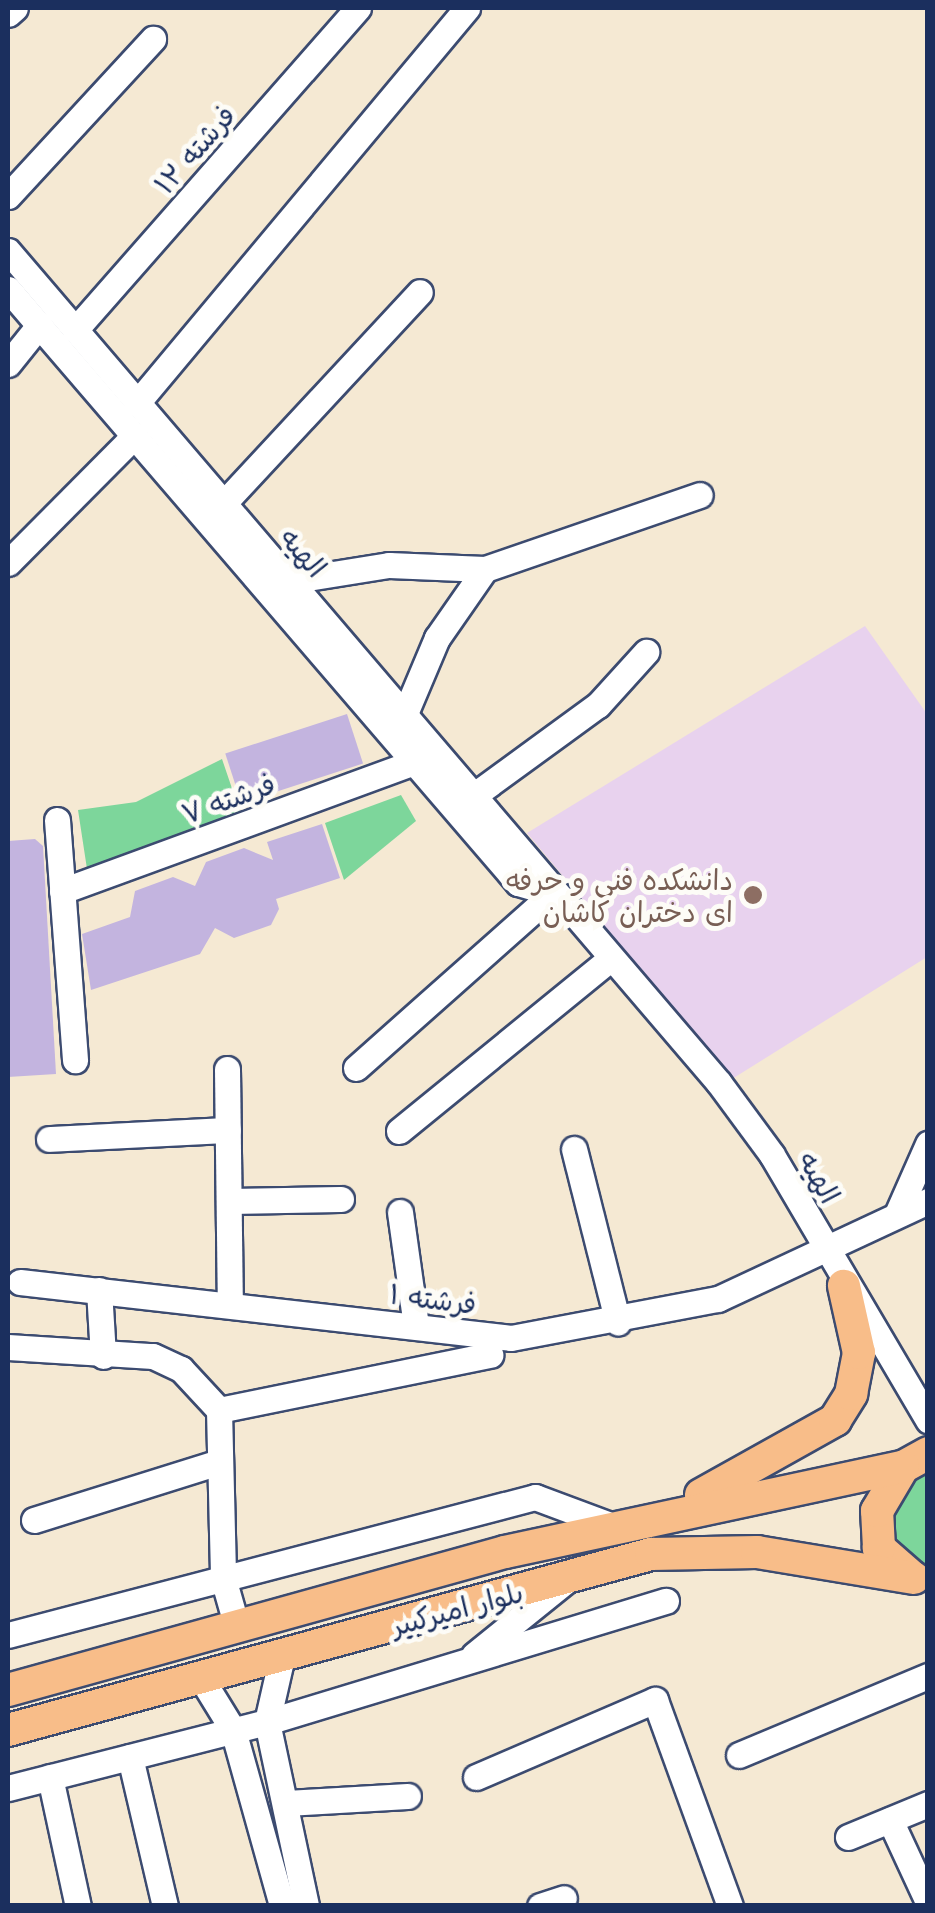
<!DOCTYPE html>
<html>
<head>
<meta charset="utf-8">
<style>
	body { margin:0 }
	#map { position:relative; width:935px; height:1913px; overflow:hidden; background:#f5e9d3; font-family:Mali,"Playpen Sans Arabic",sans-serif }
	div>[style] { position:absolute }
	.built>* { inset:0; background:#e8d2ee }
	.green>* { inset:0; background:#7dd69b }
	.building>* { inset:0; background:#c3b4df; transform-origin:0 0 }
	.roads { filter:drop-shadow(2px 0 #3c4b70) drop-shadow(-2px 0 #3c4b70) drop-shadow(0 2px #3c4b70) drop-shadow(0 -2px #3c4b70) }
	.minor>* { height:25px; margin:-12.5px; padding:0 12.5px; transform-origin:12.5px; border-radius:12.5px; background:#fff }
	.major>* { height:32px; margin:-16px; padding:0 16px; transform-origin:16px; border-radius:16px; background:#f8bd89 }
	.dots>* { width:28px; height:28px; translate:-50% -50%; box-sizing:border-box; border:5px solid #fdfcf7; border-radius:50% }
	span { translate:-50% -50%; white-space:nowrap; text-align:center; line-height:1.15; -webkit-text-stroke:10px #fdfcf7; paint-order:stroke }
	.street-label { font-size:28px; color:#1b2f5e }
	.education-label { font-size:28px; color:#785e54 }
	.right { translate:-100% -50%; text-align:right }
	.frame { position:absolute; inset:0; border:10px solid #1b2f5e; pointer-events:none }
</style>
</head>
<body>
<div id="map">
	<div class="built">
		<div style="clip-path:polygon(865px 626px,927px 714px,927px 957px,732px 1079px,527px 833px)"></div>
	</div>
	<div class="green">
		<div style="clip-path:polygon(222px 759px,240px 812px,87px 869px,78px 810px,136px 802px)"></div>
		<div style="clip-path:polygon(401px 795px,416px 821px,344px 880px,325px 823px)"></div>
		<div style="clip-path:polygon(927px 1458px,927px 1576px,891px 1559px,890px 1491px)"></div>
	</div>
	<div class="building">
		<div style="left:347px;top:714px;width:52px;height:128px;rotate:72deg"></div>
		<div style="clip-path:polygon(322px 824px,340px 878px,276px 899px,279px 909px,271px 925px,234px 938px,215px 928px,200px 954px,91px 990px,82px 934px,130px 917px,135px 891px,173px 877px,195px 886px,206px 862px,244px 848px,273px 860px,267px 842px)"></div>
		<div style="clip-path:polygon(35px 839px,43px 846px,56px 1074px,8px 1077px,8px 841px)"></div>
	</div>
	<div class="roads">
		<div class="minor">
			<div style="left:8px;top:14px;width:9px;rotate:-41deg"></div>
			<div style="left:8px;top:196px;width:214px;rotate:-47.3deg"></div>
			<div style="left:8px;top:251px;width:1094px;rotate:49.48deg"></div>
			<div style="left:719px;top:1083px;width:89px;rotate:53.6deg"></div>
			<div style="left:772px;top:1155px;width:308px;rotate:59.5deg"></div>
			<div style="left:8px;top:289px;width:783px;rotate:49.35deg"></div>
			<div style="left:518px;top:883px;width:36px;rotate:16deg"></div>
			<div style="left:75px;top:330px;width:429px;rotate:-48.7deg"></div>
			<div style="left:8px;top:364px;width:51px;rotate:-51.3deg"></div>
			<div style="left:137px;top:403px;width:515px;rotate:-50.12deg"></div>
			<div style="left:223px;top:504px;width:289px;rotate:-47.1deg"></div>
			<div style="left:8px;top:563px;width:180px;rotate:-45.2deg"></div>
			<div style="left:289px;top:581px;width:101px;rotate:-9.1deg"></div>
			<div style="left:389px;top:565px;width:96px;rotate:2.4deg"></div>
			<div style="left:404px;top:716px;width:85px;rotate:-67.1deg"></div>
			<div style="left:437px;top:638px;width:84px;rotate:-55.2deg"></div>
			<div style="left:485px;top:569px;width:227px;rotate:-19deg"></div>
			<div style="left:473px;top:796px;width:155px;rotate:-36.1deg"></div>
			<div style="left:598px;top:705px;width:72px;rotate:-47.8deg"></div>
			<div style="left:57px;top:820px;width:241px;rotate:85.7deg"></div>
			<div style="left:62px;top:891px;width:375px;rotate:-20.1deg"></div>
			<div style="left:356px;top:1068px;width:264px;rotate:-41.6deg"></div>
			<div style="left:227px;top:1069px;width:234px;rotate:89.3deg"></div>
			<div style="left:399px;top:1131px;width:274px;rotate:-39.2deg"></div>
			<div style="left:49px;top:1139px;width:179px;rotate:-2.9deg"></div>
			<div style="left:574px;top:1149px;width:179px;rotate:75.8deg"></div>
			<div style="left:229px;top:1201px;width:112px;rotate:-1deg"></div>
			<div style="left:400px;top:1212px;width:115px;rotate:82deg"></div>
			<div style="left:897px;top:1214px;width:77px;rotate:-66.1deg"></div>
			<div style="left:20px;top:1282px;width:494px;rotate:6.5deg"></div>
			<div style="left:511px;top:1338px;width:211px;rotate:-10.7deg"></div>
			<div style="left:718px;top:1299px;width:232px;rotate:-25deg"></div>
			<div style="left:99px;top:1290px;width:66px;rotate:86.5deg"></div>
			<div style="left:8px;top:1347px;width:145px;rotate:3.6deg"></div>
			<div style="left:153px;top:1356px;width:31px;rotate:25deg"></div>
			<div style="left:181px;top:1369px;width:56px;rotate:47.2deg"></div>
			<div style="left:219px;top:1410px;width:277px;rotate:-11.5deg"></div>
			<div style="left:219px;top:1410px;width:168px;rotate:88.6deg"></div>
			<div style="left:223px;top:1578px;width:51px;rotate:74.1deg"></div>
			<div style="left:34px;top:1520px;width:191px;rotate:-17.4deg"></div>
			<div style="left:8px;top:1635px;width:545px;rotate:-14.67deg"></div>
			<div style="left:535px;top:1497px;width:83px;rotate:20.4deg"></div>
			<div style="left:474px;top:1655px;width:119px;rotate:-38.9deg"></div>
			<div style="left:282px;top:1656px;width:68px;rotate:102.8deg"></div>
			<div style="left:267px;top:1722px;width:188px;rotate:78deg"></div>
			<div style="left:201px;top:1678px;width:61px;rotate:58.4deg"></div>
			<div style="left:233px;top:1730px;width:183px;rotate:74.4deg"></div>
			<div style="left:739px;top:1755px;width:205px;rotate:-22.7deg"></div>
			<div style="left:130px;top:1757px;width:153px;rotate:76.8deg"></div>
			<div style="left:50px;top:1777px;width:132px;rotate:77.8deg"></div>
			<div style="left:476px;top:1777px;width:195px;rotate:-23.3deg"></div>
			<div style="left:655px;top:1700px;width:219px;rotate:70deg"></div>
			<div style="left:8px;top:1788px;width:267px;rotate:-14.3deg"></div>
			<div style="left:267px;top:1722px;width:417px;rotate:-16.9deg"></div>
			<div style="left:286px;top:1803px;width:122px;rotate:-3.3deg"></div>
			<div style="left:890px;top:1820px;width:90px;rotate:65.1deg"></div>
			<div style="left:848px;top:1837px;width:87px;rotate:-22.4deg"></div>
			<div style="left:540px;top:1906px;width:25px;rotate:-18deg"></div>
		</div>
		<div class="major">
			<div style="left:701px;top:1495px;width:154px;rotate:-29.2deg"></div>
			<div style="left:835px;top:1420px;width:31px;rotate:-58deg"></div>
			<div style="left:851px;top:1394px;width:42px;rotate:-79deg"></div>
			<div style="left:859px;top:1353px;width:69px;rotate:-102.6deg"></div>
			<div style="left:911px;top:1576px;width:43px;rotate:-138.8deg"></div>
			<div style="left:879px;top:1548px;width:37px;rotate:-93deg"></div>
			<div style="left:877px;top:1511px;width:51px;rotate:-59.4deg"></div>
			<div style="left:903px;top:1467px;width:29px;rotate:-29deg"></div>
			<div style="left:8px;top:1690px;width:516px;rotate:-15.52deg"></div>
			<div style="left:505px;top:1552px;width:407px;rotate:-12.1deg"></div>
			<div style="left:8px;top:1730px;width:667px;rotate:-15.31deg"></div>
			<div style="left:651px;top:1554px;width:106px;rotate:-1.1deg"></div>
			<div style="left:757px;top:1552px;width:159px;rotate:9.4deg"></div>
		</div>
	</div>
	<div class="dots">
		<div style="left:753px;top:895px;background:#8d6e63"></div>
	</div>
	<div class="street-label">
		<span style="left:194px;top:149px;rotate:-49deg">فرشته ۱۲</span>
		<span style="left:304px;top:552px;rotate:50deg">الهیه</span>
		<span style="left:228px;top:798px;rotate:-20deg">فرشته ۷</span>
		<span style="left:820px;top:1177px;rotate:61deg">الهیه</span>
		<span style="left:433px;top:1298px;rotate:7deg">فرشته ۱</span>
		<span style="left:457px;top:1608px;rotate:-15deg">بلوار امیرکبیر</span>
	</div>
	<div class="education-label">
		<span class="right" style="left:733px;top:895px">دانشکده فنی و حرفه<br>ای دختران کاشان</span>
	</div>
	<div class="frame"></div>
</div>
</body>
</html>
